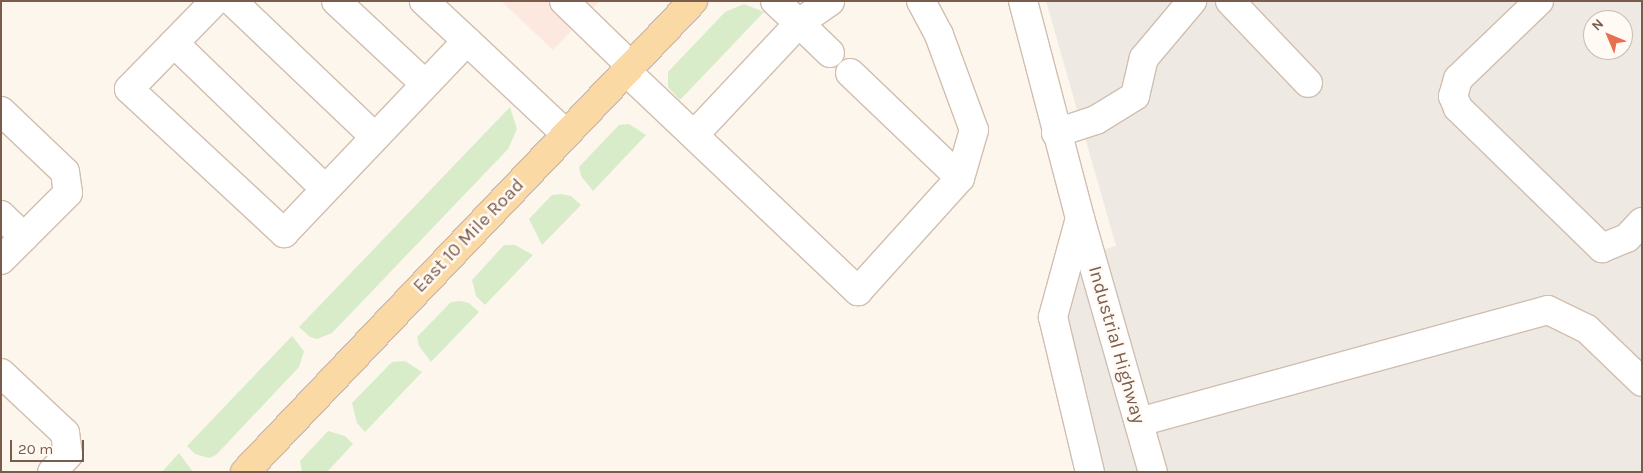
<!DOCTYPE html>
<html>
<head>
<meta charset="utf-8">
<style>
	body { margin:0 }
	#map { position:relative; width:1643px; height:473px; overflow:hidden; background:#fdf6ec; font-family:Karla,sans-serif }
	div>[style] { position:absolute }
	.commercial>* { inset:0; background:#fde8e0 }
	.industrial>* { inset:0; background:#efe9e4 }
	.green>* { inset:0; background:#d8ecc9 }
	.roads { filter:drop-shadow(1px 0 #d1beb0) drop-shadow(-1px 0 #d1beb0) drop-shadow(0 1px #d1beb0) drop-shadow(0 -1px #d1beb0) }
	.minor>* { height:28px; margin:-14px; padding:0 14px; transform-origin:14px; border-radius:14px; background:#fff }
	.major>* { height:28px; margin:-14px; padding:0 14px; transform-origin:14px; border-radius:14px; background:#fbd9a5 }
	span { translate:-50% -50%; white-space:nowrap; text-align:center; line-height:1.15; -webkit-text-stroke:5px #fffaf3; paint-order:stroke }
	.street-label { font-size:19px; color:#7a5c4d }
	.frame { position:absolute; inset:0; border:2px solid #7a5c4d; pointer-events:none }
	.north { position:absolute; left:1583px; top:10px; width:50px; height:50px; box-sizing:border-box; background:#fffaf3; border:1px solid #cabbb1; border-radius:50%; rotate:315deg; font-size:14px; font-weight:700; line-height:20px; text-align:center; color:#7a5c4d }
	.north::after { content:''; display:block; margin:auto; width:18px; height:22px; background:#e76f51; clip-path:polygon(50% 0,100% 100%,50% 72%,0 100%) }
	.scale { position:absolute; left:10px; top:440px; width:74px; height:22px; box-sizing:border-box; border:2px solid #7a5c4d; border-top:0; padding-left:6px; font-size:15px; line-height:18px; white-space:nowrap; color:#7a5c4d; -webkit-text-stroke:4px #fffaf3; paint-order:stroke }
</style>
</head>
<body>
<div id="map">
	<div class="commercial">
		<div style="clip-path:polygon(501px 1px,600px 1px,553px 50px)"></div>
	</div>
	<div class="industrial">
		<div style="clip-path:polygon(evenodd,1046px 1px,1642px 1px,1642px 472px,1100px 472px,1074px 355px,1066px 300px,1079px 257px,1116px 246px,1046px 1px,1593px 20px,1623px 20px,1623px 50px,1593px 50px,1593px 20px)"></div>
	</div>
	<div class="green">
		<div style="clip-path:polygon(744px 4px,764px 12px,680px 100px,668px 87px,668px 72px,725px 12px)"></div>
		<div style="clip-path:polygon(510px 107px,517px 129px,508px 149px,332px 333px,317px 339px,310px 337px,299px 327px)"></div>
		<div style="clip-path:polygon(629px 124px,646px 135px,593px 191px,581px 176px,579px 167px,619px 125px)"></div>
		<div style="clip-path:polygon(561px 194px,571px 196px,581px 205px,542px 245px,529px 219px,552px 195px)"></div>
		<div style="clip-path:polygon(504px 245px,515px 245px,533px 255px,485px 305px,476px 296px,472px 280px)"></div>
		<div style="clip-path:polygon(460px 301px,469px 303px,479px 312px,431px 362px,419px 346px,417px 337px,451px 302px)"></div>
		<div style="clip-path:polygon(292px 336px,304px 351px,299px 367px,216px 455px,209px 458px,195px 454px,187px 446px)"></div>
		<div style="clip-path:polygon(405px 361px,422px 372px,365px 432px,357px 423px,352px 403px,392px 362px)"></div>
		<div style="clip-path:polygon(328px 431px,345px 436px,353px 444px,327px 472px,302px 472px,300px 461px)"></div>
		<div style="clip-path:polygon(179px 453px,193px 472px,162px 472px)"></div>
	</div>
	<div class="roads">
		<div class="minor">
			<div style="left:215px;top:1px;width:123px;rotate:134.3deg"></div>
			<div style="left:129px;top:89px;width:212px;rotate:42.9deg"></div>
			<div style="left:284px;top:233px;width:265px;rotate:-46.4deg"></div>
			<div style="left:467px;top:41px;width:59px;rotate:-137.1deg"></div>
			<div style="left:232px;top:1px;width:197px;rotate:43.6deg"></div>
			<div style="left:336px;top:1px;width:122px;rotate:43deg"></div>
			<div style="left:564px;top:1px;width:93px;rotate:44.1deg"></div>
			<div style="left:775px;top:1px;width:33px;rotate:43deg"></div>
			<div style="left:799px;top:23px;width:38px;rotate:-35deg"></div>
			<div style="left:921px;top:1px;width:38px;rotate:62deg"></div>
			<div style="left:939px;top:35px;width:101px;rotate:69.8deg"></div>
			<div style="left:974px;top:130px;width:50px;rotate:106.3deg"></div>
			<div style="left:1023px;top:1px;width:224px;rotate:75.3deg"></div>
			<div style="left:1080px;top:218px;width:264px;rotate:74deg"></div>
			<div style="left:1230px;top:1px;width:113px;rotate:46.4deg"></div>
			<div style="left:1539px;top:1px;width:112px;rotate:136.1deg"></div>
			<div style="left:1458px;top:79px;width:18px;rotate:106deg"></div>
			<div style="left:1453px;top:96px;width:13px;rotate:67deg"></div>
			<div style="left:1458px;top:108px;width:201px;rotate:44.2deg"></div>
			<div style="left:1602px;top:248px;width:27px;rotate:-22deg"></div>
			<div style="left:1627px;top:238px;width:22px;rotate:-47deg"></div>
			<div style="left:467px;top:41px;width:136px;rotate:43.2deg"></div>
			<div style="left:174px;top:43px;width:210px;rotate:44deg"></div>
			<div style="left:626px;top:71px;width:320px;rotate:43.5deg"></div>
			<div style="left:858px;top:291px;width:152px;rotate:-47.9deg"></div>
			<div style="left:960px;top:178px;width:152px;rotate:-136.3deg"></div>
			<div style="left:1px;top:111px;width:88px;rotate:43.6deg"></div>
			<div style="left:65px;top:172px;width:21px;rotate:82deg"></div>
			<div style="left:68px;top:193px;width:95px;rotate:135deg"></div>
			<div style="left:1056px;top:133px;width:42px;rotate:-18deg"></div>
			<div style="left:1096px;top:120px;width:46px;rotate:-31.6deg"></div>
			<div style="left:1135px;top:96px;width:39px;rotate:-77deg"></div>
			<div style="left:1144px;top:58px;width:75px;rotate:-49.9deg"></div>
			<div style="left:694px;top:135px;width:154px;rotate:-46.8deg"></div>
			<div style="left:799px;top:23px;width:43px;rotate:44.1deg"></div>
			<div style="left:1px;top:215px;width:32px;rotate:44deg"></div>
			<div style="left:1080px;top:218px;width:103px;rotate:105.3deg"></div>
			<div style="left:1053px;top:317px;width:159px;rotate:76.6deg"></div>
			<div style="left:1px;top:373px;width:88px;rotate:43.2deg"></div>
			<div style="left:65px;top:433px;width:22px;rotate:82deg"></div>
			<div style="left:68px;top:455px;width:23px;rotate:133deg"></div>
			<div style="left:1139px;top:422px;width:424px;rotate:-15.3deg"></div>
			<div style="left:1548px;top:310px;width:43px;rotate:26deg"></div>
			<div style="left:1587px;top:329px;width:76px;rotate:43.9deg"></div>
		</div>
		<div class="major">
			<div style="left:245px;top:472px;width:650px;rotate:-46.43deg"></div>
		</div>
	</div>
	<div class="street-label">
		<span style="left:469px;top:236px;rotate:-46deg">East 10 Mile Road</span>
		<span style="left:1116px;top:345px;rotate:74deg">Industrial Highway</span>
	</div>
	<div class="frame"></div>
	<div class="north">N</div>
	<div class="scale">20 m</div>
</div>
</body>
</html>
